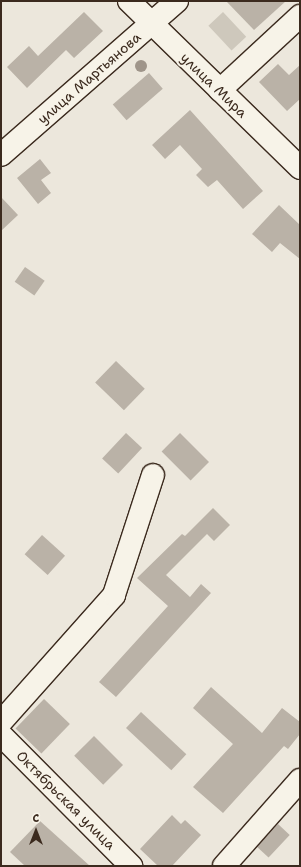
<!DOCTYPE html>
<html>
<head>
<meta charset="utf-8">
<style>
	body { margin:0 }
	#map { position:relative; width:301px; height:867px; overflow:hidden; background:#ece7dc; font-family:"Shantell Sans",sans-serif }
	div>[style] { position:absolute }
	.green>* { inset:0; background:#cec8bc; transform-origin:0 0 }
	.building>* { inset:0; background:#bab2a7; transform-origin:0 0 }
	.roads { filter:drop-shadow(1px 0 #3b2a1e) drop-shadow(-1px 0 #3b2a1e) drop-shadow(0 1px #3b2a1e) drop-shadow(0 -1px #3b2a1e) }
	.minor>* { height:22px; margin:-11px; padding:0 11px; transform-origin:11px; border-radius:11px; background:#f7f3e8 }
	.major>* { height:22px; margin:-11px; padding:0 11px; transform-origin:11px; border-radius:11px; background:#f7f3e8 }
	.trees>* { width:12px; height:12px; margin:-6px; border-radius:50%; background:#9f958a }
	span { translate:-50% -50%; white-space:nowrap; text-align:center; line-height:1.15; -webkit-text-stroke:4px #f7f3e8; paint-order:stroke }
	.street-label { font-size:14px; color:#3b2a1e }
	.frame { position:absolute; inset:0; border:2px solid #3b2a1e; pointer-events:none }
	.north { position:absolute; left:16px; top:811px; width:40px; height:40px; -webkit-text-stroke:3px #f7f3e8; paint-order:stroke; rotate:0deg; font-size:11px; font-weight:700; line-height:16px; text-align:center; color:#3b2a1e }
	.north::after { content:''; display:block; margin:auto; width:14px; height:18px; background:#3b2a1e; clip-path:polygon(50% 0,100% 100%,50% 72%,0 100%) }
</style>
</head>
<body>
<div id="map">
	<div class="green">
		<div style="left:223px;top:12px;width:34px;height:20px;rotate:47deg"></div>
	</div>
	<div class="building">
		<div style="clip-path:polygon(226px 1px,286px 1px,254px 30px)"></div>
		<div style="clip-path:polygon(84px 12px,103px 31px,74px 58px,66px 50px,27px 88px,7px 67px,29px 46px,38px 56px)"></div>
		<div style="clip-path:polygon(278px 64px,289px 75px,300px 65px,300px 99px,287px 111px,259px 82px)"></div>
		<div style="left:149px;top:73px;width:21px;height:48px;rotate:49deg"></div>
		<div style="clip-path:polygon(190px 110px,263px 191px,243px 209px,217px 180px,208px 187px,196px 175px,202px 169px,180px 145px,165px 159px,152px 145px)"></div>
		<div style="clip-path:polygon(40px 159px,51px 173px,41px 180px,51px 193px,38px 204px,17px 178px)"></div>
		<div style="clip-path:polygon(1px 197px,18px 215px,1px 231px)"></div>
		<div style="clip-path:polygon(279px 205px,300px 225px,300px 259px,280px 243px,272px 252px,252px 234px)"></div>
		<div style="left:25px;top:267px;width:24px;height:18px;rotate:35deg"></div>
		<div style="left:116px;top:361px;width:40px;height:30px;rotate:44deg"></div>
		<div style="left:126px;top:433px;width:22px;height:35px;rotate:43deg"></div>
		<div style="left:180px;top:433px;width:41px;height:26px;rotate:45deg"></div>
		<div style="clip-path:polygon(213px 508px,230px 525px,214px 541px,207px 534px,166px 575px,190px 597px,201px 584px,211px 593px,116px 697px,99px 682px,168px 606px,137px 578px,182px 534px,185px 536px)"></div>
		<div style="left:42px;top:535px;width:31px;height:26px;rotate:42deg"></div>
		<div style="clip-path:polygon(211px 687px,262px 733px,282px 708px,300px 722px,300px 734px,288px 749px,284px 746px,223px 813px,193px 787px,233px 744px,193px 708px)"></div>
		<div style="left:44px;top:699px;width:36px;height:41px;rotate:44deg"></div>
		<div style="left:141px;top:712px;width:62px;height:22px;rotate:43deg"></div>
		<div style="left:94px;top:736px;width:41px;height:28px;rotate:45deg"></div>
		<div style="clip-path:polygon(172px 815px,181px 824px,185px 820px,201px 835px,172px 866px,158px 866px,140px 849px)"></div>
		<div style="clip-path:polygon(40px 821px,90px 866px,25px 866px,10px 852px)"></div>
		<div style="left:278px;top:824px;width:16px;height:31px;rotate:43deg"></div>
	</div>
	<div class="roads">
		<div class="minor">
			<div style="left:220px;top:90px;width:109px;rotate:-42.8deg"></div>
			<div style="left:1px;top:155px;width:234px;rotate:-41.2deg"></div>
			<div style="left:1px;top:722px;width:170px;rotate:-48.3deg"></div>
			<div style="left:114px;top:595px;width:126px;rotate:-72deg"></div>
			<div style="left:1px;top:735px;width:185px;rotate:45.2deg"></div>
			<div style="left:224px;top:866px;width:115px;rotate:-48.5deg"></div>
		</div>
		<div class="major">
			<div style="left:129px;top:1px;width:239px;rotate:44.3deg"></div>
		</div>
	</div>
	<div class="trees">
		<div style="left:141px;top:66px"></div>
	</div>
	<div class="street-label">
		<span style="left:89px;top:78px;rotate:-41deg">улица Мартьянова</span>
		<span style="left:214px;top:85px;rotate:44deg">улица Мира</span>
		<span style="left:66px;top:800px;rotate:45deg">Октябрьская улица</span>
	</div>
	<div class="frame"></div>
	<div class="north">С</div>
</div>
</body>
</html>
